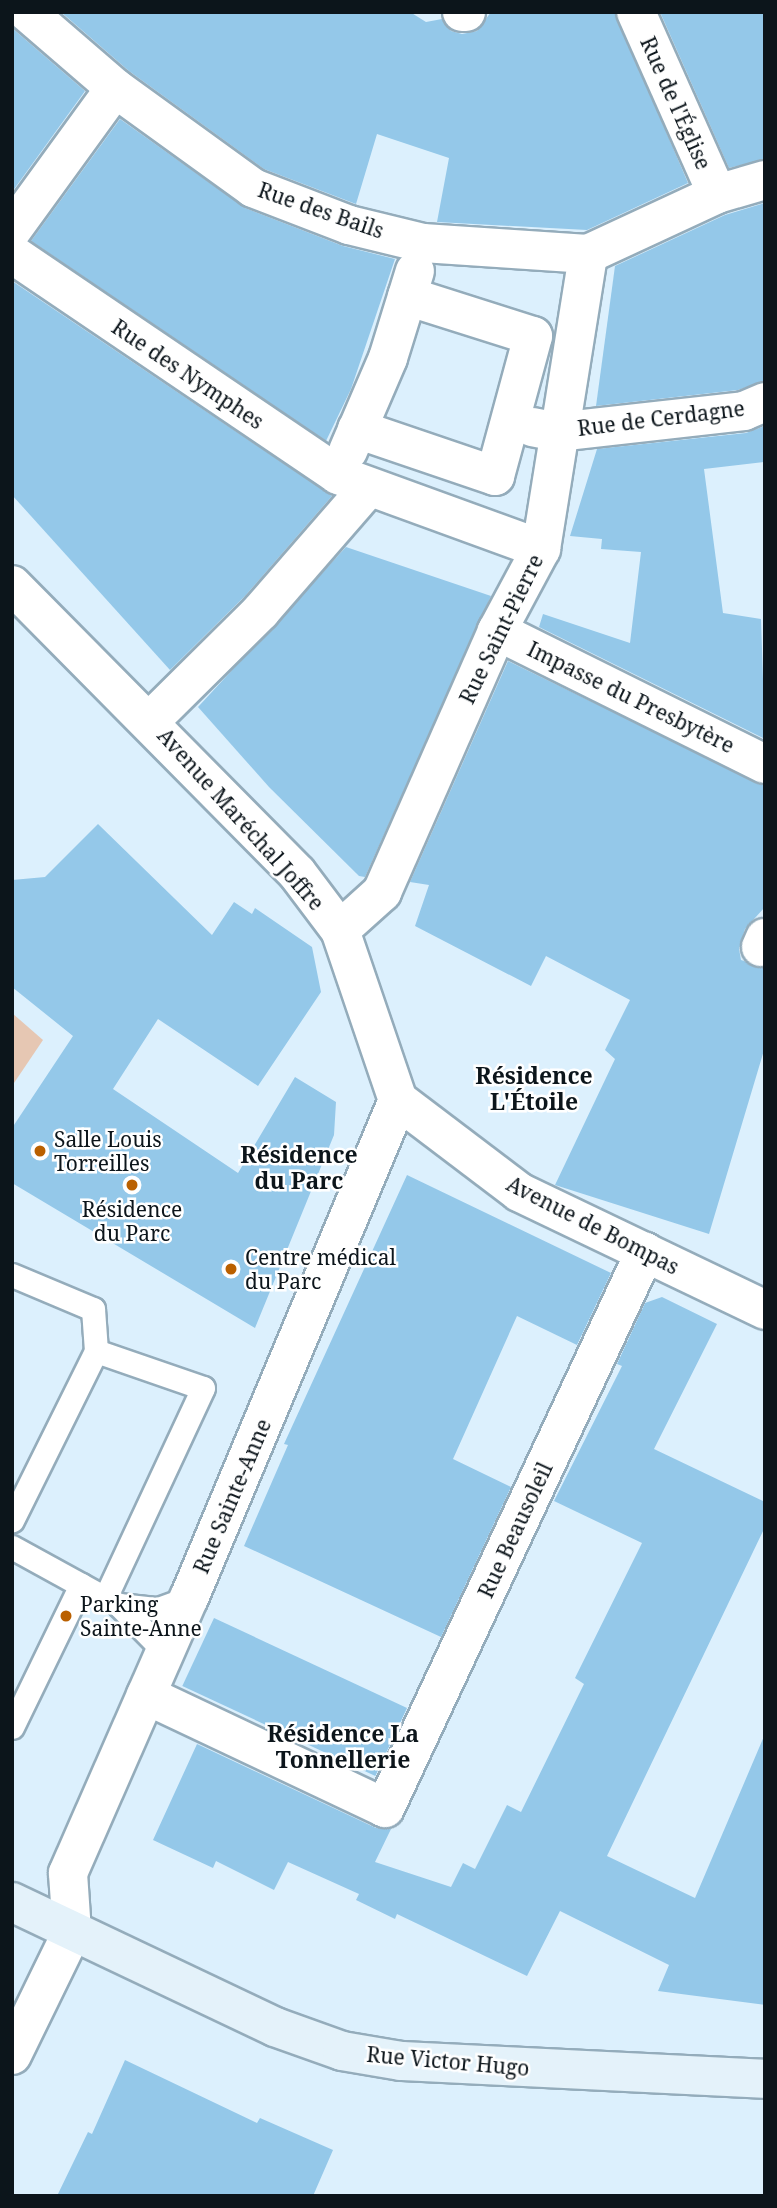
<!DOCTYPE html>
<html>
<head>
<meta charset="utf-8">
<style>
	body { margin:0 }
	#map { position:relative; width:777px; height:2208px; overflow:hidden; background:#dcf0fd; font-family:"Noto Serif",serif }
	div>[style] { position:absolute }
	.green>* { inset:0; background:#e6c7b3 }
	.building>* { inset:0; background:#94c8e9; transform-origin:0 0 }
	.roads { filter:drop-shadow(2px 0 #94acbb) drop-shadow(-2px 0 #94acbb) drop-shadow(0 2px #94acbb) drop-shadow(0 -2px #94acbb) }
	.lane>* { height:23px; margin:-11.5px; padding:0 11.5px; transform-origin:11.5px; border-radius:11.5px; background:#fff }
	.street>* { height:38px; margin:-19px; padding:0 19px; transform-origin:19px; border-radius:19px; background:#fff }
	.secondary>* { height:38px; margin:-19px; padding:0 19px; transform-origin:19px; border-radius:19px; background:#e4f2fa }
	.dots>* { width:19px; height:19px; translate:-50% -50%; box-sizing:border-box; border:4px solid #fff; border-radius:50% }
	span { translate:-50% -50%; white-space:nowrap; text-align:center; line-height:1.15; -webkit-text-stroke:5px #fff; paint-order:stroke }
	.street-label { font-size:21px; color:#0c151b }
	.poi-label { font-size:21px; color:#0c151b }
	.left { translate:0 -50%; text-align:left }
	.neighbourhood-label { font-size:23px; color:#0c151b; font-weight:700 }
	.frame { position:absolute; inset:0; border:14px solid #0c151b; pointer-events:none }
</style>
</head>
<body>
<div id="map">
	<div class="green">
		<div style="clip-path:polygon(12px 1013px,43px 1040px,12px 1086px)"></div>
	</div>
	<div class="building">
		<div style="clip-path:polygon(61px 12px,410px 12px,426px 22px,442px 19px,451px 31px,462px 34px,477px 31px,491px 12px,615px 12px,688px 183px,587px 230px,437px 222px,449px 158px,377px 134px,356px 204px,264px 169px,129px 71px)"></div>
		<div style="clip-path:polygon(660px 12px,765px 12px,765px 159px,729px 168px)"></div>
		<div style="clip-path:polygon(12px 28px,85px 91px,12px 192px)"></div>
		<div style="clip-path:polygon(120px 119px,245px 208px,343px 246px,395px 259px,351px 389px,326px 441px,31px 241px)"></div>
		<div style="clip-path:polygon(765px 203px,765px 381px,738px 390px,596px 406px,615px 266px,725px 215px)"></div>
		<div style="clip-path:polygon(12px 281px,332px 496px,245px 596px,170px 670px,12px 495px)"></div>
		<div style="clip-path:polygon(765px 426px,765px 462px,704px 469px,723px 613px,761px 619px,765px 739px,539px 627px,543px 614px,630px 643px,641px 552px,601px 549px,602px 539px,570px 536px,597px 449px,746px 433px)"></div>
		<div style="clip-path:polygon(346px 547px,491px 596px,365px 877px,359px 876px,269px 787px,198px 707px)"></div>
		<div style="clip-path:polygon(508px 661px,765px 786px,765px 907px,745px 929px,739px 949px,741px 960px,765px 968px,765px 1047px,709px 1234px,555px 1185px,615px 1059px,605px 1050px,630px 1000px,546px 956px,531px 986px,415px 926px,429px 885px,410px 882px)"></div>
		<div style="clip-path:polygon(98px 824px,212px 935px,234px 902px,252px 914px,255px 908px,312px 947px,321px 992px,258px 1086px,158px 1019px,113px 1089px,238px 1173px,295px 1077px,336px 1102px,334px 1135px,255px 1328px,12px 1183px,12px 1128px,73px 1036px,12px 987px,12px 880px,45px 877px)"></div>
		<div style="clip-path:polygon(407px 1175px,611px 1273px,577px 1345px,517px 1316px,453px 1459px,511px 1487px,441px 1637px,244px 1546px,288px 1445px,284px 1444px)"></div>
		<div style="clip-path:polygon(662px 1297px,717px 1324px,654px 1449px,765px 1502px,765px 1527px,607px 1856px,695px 1898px,765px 1734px,765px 2005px,658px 1991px,669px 1965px,560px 1911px,527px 1976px,397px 1914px,395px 1919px,356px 1900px,359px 1894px,288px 1862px,274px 1890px,216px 1861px,213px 1868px,153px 1840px,197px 1744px,376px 1828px,391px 1829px,375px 1862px,451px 1887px,463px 1863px,475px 1869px,507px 1805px,521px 1812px,584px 1684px,575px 1678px,642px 1543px,554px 1501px,622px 1366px,617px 1364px,645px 1303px)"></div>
		<div style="left:214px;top:1618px;width:213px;height:75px;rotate:25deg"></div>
		<div style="clip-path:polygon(125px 2060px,257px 2123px,260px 2118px,333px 2150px,313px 2196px,57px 2196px,88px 2132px,92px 2134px)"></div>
	</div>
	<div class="roads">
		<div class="lane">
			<div style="left:12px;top:1275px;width:88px;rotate:22.8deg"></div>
			<div style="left:93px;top:1309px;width:42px;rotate:85.9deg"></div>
			<div style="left:96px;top:1351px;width:189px;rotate:116.4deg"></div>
			<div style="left:96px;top:1351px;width:113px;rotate:19.1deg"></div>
			<div style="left:203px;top:1388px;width:232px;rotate:115deg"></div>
			<div style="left:12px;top:1547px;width:94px;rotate:28.8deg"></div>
			<div style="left:165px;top:1652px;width:66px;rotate:-134.4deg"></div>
			<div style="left:119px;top:1605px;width:39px;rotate:6deg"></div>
			<div style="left:158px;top:1609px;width:33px;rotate:-20deg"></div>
			<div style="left:12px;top:1727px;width:158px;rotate:-64.1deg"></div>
		</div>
		<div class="street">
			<div style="left:27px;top:12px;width:116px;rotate:40.8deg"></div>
			<div style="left:115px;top:88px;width:170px;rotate:35.9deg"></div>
			<div style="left:253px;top:188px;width:103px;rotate:21.1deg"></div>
			<div style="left:349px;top:225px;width:76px;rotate:13.7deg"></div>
			<div style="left:423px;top:243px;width:165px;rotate:3.8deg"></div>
			<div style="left:588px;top:254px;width:142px;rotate:-24.9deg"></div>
			<div style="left:717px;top:194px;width:50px;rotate:-16.3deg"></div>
			<div style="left:462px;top:12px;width:4px"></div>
			<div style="left:636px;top:12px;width:199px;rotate:66deg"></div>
			<div style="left:12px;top:230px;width:175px;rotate:-54deg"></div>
			<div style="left:12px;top:254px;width:394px;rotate:34.1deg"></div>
			<div style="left:338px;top:475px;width:216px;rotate:20deg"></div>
			<div style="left:532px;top:427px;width:25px;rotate:11deg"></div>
			<div style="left:557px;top:432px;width:188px;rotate:-6.4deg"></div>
			<div style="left:744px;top:411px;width:23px;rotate:-23deg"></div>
			<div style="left:357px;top:429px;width:146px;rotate:18.8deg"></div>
			<div style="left:495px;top:476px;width:145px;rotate:-74.8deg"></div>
			<div style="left:533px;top:336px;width:132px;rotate:-162.4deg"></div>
			<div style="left:348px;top:451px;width:101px;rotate:-66.7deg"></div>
			<div style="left:388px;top:358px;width:91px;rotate:-72.8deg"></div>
			<div style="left:12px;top:585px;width:405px;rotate:45.3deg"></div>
			<div style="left:297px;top:873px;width:71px;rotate:53deg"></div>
			<div style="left:340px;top:930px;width:180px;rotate:71.2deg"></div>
			<div style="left:398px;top:1100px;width:152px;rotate:37.2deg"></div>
			<div style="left:519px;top:1192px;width:273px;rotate:25.6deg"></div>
			<div style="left:497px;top:631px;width:299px;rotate:26.4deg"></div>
			<div style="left:151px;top:720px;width:155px;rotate:-44.7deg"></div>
			<div style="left:261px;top:611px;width:163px;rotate:-49deg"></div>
			<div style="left:340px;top:930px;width:57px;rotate:-42.1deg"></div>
			<div style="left:382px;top:892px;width:285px;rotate:-66.2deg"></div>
			<div style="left:497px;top:631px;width:93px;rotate:-61.8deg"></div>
			<div style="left:541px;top:549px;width:299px;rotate:-80.9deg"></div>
			<div style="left:761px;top:947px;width:10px;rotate:-66deg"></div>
			<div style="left:146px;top:1695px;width:264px;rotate:25.3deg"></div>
			<div style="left:385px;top:1808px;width:614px;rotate:-64.94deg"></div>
			<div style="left:12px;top:2055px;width:137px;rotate:-64deg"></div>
			<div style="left:72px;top:1932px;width:59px;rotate:-93.9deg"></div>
			<div style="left:68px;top:1873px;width:300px;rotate:-66.3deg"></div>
			<div style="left:189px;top:1598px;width:540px;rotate:-67.23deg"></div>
		</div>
		<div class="secondary">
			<div style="left:12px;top:1902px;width:291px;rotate:25.4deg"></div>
			<div style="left:275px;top:2027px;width:71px;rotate:19.7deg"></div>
			<div style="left:342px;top:2051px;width:60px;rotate:9.6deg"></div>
			<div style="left:401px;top:2061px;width:364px;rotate:2.8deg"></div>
		</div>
	</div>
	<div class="dots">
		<div style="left:40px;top:1151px;background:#ba6000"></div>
		<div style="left:132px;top:1185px;background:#ba6000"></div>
		<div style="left:231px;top:1269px;background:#ba6000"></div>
		<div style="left:66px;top:1616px;background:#ba6000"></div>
	</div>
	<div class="street-label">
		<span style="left:676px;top:103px;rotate:66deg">Rue de l'Église</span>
		<span style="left:321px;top:210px;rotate:19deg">Rue des Bails</span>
		<span style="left:188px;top:374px;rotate:34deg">Rue des Nymphes</span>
		<span style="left:661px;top:418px;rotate:-7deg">Rue de Cerdagne</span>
		<span style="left:501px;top:629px;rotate:-64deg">Rue Saint-Pierre</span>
		<span style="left:631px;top:697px;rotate:26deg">Impasse du Presbytère</span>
		<span style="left:241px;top:819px;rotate:48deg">Avenue Maréchal Joffre</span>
		<span style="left:593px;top:1225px;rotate:27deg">Avenue de Bompas</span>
		<span style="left:232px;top:1496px;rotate:-67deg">Rue Sainte-Anne</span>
		<span style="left:515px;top:1530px;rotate:-65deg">Rue Beausoleil</span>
		<span style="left:448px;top:2061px;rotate:5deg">Rue Victor Hugo</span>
	</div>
	<div class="poi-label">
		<span class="left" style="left:54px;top:1151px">Salle Louis<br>Torreilles</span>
		<span style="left:132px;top:1221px">Résidence<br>du Parc</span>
		<span class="left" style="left:245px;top:1269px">Centre médical<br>du Parc</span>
		<span class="left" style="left:80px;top:1616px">Parking<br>Sainte-Anne</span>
	</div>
	<div class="neighbourhood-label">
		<span style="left:534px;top:1088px">Résidence<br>L'Étoile</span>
		<span style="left:299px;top:1167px">Résidence<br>du Parc</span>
		<span style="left:343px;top:1746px">Résidence La<br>Tonnellerie</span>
	</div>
	<div class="frame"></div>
</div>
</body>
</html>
